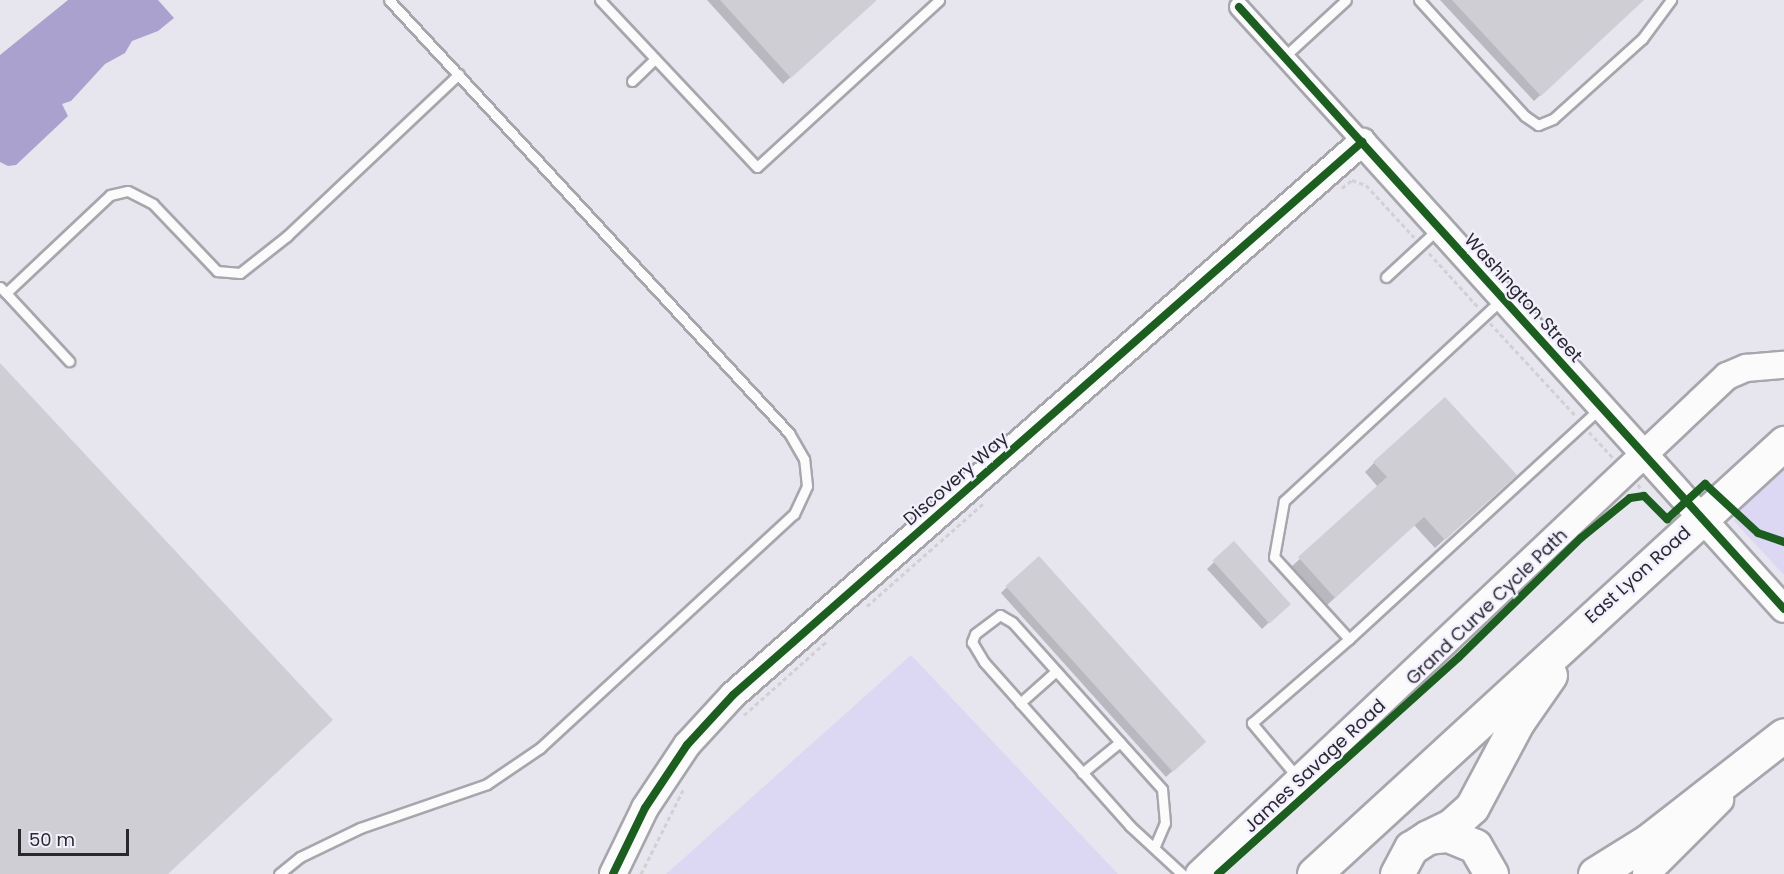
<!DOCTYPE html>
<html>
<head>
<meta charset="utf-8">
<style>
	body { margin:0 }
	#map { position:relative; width:1784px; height:874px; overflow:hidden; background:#e7e6ee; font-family:Poppins,sans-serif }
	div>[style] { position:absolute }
	.green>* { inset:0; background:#dcd8f3 }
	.water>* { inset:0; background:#aaa1cf }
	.shadow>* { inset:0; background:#0003 }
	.building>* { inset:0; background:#ceced4; transform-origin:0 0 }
	.path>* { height:3px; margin-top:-1.5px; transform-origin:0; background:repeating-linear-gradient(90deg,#d1d0d3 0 4.5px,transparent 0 7.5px) }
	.roads { filter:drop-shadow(2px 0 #a7a6ad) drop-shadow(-2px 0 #a7a6ad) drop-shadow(0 2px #a7a6ad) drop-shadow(0 -2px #a7a6ad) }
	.lane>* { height:9px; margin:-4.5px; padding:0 4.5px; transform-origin:4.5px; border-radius:4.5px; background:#fbfbfc }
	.street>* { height:18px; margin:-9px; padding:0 9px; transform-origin:9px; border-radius:9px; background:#fbfbfc }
	.secondary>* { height:26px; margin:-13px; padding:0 13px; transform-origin:13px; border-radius:13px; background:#fbfbfc }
	.highway>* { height:33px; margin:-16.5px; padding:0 16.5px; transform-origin:16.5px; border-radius:16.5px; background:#fbfbfc }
	.cycleway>* { height:8px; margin:-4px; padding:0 4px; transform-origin:4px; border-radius:4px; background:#1b5e20 }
	span { translate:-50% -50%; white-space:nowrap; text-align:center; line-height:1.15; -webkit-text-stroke:4.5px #f2f0fe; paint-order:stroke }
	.street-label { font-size:18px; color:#29282d }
	.scale { position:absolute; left:18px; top:829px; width:111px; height:27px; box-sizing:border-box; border:3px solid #29282d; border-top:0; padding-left:8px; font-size:18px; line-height:21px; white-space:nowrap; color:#29282d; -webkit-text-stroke:4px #f2f0fe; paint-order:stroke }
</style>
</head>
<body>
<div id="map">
	<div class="green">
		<div style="clip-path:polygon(1784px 463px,1784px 575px,1734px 521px,1736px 508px)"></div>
		<div style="clip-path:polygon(911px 655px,1118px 874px,666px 874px)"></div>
	</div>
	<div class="water">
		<div style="clip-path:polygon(68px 0,158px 0,174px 18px,158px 31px,132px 41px,125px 53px,105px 64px,71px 101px,62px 104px,68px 116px,16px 165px,8px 166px,0 162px,0 55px)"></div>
	</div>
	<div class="shadow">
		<div style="clip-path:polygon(707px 0,875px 0,783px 84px)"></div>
		<div style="clip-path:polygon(1440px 0,1642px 0,1534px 101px)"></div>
		<div style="clip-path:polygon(1374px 463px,1505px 484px,1435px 548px,1414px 525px,1326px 606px,1290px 568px,1378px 487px,1365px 472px)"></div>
		<div style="clip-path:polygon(1234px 543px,1282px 610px,1262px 629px,1207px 569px)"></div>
		<div style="clip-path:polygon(1007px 587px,1197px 748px,1166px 777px,1001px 593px)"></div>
	</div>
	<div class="building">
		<div style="clip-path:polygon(720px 0,877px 0,791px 78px)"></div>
		<div style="clip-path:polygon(1452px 0,1644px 0,1541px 96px)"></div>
		<div style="clip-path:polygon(0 363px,333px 720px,168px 874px,0 874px)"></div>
		<div style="clip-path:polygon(1445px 397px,1517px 475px,1445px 540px,1424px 517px,1335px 598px,1298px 557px,1387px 477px,1373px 462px)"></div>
		<div style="left:1234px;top:541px;width:85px;height:29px;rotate:48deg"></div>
		<div style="left:1039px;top:556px;width:250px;height:45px;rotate:48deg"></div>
	</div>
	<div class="path">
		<div style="left:1342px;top:188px;width:13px;rotate:-39deg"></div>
		<div style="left:1352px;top:180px;width:15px;rotate:20deg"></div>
		<div style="left:1366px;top:185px;width:71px;rotate:47.3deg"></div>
		<div style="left:1429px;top:253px;width:72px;rotate:47.8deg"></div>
		<div style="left:1490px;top:323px;width:125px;rotate:47.3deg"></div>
		<div style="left:1589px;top:432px;width:35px;rotate:47deg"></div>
		<div style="left:1638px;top:484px;width:13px;rotate:63deg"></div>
		<div style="left:867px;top:606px;width:156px;rotate:-41.4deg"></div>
		<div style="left:744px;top:715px;width:110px;rotate:-41.7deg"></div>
		<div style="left:641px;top:874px;width:94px;rotate:-63.4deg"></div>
	</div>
	<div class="roads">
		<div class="lane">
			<div style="left:600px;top:0;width:229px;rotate:46.8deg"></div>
			<div style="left:757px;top:167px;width:247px;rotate:-42.5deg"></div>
			<div style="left:1419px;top:0;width:157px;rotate:47.6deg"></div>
			<div style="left:1525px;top:116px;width:16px;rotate:35deg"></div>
			<div style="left:1538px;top:125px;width:16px;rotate:-22deg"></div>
			<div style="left:1553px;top:119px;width:120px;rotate:-42deg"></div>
			<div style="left:1642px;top:39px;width:49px;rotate:-53.4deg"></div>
			<div style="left:1284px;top:57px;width:84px;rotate:-42.6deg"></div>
			<div style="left:632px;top:81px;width:32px;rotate:-44deg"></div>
			<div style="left:1386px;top:277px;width:71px;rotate:-42.7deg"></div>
			<div style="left:0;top:287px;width:8px;rotate:45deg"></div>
			<div style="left:6px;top:293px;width:143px;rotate:-43.3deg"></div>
			<div style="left:110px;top:195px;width:18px;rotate:-13deg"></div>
			<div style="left:128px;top:191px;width:28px;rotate:27deg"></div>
			<div style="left:153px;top:204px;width:93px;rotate:46.3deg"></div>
			<div style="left:217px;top:271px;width:23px;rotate:5deg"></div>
			<div style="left:240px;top:273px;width:60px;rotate:-38.2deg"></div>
			<div style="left:287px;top:236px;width:236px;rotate:-43.3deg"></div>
			<div style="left:6px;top:293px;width:93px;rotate:47.2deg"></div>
			<div style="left:1349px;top:639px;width:111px;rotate:-132.4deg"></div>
			<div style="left:1274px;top:557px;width:57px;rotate:-79.9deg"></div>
			<div style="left:1284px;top:501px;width:297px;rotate:-42.8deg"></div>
			<div style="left:1020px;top:703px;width:48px;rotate:-41.6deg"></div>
			<div style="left:1082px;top:773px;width:49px;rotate:-39.2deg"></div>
			<div style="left:1298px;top:778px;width:72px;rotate:-129.9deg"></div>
			<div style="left:1252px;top:723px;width:128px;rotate:-40.9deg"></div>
			<div style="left:1349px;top:639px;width:341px;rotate:-42.6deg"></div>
			<div style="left:1155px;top:846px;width:25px;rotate:-67deg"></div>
			<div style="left:1165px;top:823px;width:34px;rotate:-95deg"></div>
			<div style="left:1162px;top:789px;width:224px;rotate:-131.9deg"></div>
			<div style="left:1012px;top:622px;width:14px;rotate:-150deg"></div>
			<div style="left:1000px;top:615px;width:31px;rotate:143deg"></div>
			<div style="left:975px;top:634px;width:9px;rotate:111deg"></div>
			<div style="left:972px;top:642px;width:23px;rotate:59deg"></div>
			<div style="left:984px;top:662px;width:220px;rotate:48.3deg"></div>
			<div style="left:1130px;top:826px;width:71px;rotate:42.7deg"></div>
			<div style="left:279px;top:874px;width:27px;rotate:-39deg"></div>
			<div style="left:300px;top:857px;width:67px;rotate:-25.8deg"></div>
			<div style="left:360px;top:828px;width:134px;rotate:-19.1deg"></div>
			<div style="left:487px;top:784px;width:64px;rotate:-34.2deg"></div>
			<div style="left:540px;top:748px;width:345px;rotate:-42.7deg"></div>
			<div style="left:794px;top:514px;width:31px;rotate:-65deg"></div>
			<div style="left:807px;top:486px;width:27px;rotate:-96deg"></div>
			<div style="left:804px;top:459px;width:30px;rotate:-120deg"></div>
			<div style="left:789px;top:433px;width:589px;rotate:-132.73deg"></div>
		</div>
		<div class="street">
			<div style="left:1239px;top:7px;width:183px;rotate:47.7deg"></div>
		</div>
		<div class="secondary">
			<div style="left:613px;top:874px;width:73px;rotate:-64.1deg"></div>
			<div style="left:645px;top:808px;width:76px;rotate:-56.3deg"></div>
			<div style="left:687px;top:745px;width:68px;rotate:-47.4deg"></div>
			<div style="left:733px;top:695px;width:838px;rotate:-41.32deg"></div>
			<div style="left:1362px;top:142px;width:629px;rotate:47.9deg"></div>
			<div style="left:1199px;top:874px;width:726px;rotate:-43.33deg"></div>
			<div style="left:1727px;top:376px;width:21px;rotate:-23deg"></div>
			<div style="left:1746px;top:368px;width:38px;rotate:-5deg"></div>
			<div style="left:1646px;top:874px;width:105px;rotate:-45deg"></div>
		</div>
		<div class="highway">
			<div style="left:1428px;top:837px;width:25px;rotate:-26deg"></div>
			<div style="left:1451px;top:826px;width:28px;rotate:-42deg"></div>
			<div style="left:1472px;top:807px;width:98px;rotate:-61.9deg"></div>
			<div style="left:1518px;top:721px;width:56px;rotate:-55.2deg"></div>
			<div style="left:1314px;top:874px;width:638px;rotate:-42.52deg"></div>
			<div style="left:1397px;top:874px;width:30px;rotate:-62deg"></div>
			<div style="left:1411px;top:848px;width:20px;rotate:-33deg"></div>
			<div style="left:1428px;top:837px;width:20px;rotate:-6deg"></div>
			<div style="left:1448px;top:835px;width:29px;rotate:22deg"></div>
			<div style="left:1475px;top:846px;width:32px;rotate:60deg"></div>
			<div style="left:1595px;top:874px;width:62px;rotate:-31.9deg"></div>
			<div style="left:1648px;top:841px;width:172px;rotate:-37.9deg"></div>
		</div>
	</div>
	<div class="cycleway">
		<div style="left:1239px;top:7px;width:812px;rotate:47.84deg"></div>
		<div style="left:613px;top:874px;width:73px;rotate:-64.1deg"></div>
		<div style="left:645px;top:808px;width:76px;rotate:-56.3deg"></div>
		<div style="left:687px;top:745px;width:68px;rotate:-47.4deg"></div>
		<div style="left:733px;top:695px;width:838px;rotate:-41.32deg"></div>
		<div style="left:1218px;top:874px;width:324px;rotate:-42deg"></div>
		<div style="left:1459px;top:657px;width:170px;rotate:-44.3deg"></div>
		<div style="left:1581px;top:538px;width:63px;rotate:-39.2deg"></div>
		<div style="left:1630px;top:498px;width:14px;rotate:-8deg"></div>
		<div style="left:1644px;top:496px;width:33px;rotate:45deg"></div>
		<div style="left:1667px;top:519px;width:52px;rotate:-42.6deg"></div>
		<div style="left:1705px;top:484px;width:72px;rotate:42.8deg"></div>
		<div style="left:1758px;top:533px;width:28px;rotate:19deg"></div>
	</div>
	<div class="street-label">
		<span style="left:1523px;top:298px;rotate:48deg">Washington Street</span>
		<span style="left:956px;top:479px;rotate:-41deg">Discovery Way</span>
		<span style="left:1638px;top:575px;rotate:-42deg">East Lyon Road</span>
		<span style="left:1487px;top:607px;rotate:-44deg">Grand Curve Cycle Path</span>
		<span style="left:1315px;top:766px;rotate:-43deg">James Savage Road</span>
	</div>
	<div class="scale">50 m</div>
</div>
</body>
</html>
